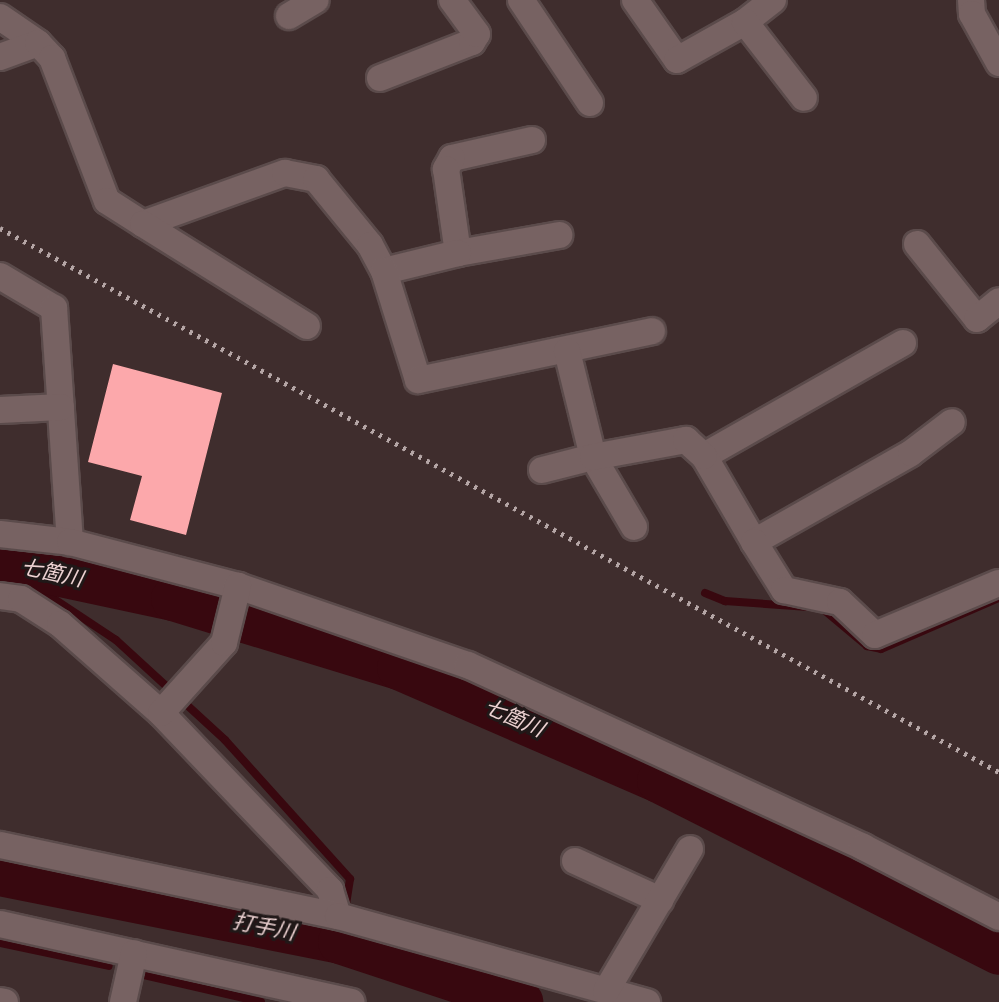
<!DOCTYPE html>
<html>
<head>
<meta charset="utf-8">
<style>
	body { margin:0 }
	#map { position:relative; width:999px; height:1002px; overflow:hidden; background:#3f2d2d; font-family:"DejaVu Sans","Noto Sans JP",sans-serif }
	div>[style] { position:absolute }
	.stream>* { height:8px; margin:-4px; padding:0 4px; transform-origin:4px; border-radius:4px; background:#38080f }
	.river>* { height:44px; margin:-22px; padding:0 22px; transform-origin:22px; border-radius:22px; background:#38080f }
	.building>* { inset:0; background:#fca8ab }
	.roads { filter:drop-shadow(2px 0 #5b4b4b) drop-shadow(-2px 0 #5b4b4b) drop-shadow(0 2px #5b4b4b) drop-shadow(0 -2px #5b4b4b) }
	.street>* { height:26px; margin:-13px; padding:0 13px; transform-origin:13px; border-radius:13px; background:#776262 }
	.rail>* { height:4.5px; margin-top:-2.25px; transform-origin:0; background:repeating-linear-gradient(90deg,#b5a6a6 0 3px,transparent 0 9px) }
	span { translate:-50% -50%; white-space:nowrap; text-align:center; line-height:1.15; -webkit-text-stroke:6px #201818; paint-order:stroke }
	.water-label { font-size:21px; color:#edd2d2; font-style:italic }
</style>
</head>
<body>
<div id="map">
	<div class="stream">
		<div style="left:0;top:563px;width:139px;rotate:33.6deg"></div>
		<div style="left:116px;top:640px;width:148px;rotate:42.5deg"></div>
		<div style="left:225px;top:740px;width:187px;rotate:48deg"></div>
		<div style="left:350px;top:879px;width:31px;rotate:99deg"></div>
		<div style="left:705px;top:593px;width:22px;rotate:22deg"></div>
		<div style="left:725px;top:601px;width:84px;rotate:4.1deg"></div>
		<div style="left:824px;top:610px;width:56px;rotate:39.9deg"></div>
		<div style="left:867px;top:646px;width:14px;rotate:12deg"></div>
		<div style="left:881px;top:649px;width:129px;rotate:-23.4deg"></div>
		<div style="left:340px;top:942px;width:20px;rotate:-81deg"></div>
		<div style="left:0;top:943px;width:111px;rotate:11.9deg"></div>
		<div style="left:144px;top:975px;width:120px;rotate:13deg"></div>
	</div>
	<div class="river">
		<div style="left:0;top:562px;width:177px;rotate:12.1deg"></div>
		<div style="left:173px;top:599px;width:236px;rotate:17deg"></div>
		<div style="left:399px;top:668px;width:283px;rotate:23.5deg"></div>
		<div style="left:659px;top:781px;width:381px;rotate:26.8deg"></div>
		<div style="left:0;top:874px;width:347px;rotate:11.3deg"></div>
		<div style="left:340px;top:942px;width:191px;rotate:18.3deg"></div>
	</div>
	<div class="building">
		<div style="clip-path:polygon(113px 364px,222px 393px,186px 535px,130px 520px,142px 476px,88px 462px)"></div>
	</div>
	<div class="roads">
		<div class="street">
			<div style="left:521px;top:0;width:124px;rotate:56.2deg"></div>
			<div style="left:635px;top:0;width:73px;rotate:55deg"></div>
			<div style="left:677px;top:60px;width:78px;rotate:-29.2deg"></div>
			<div style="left:773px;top:0;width:36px;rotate:142deg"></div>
			<div style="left:745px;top:22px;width:96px;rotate:52.2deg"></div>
			<div style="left:971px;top:0;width:14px;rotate:86deg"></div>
			<div style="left:972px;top:14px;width:56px;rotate:61.1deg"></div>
			<div style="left:289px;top:16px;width:31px;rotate:-31deg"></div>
			<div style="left:0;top:17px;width:46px;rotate:34.4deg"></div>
			<div style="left:0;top:57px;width:40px;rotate:-20.2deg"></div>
			<div style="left:38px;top:43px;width:21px;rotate:47deg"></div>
			<div style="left:52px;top:58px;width:153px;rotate:69deg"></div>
			<div style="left:107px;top:201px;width:43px;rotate:32.6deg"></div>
			<div style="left:143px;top:224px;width:151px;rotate:-19.8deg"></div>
			<div style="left:285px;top:173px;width:32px;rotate:11deg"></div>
			<div style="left:316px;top:179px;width:85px;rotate:50.7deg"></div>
			<div style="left:370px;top:245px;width:30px;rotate:62deg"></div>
			<div style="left:380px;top:78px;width:99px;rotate:-21.4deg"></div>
			<div style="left:472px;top:42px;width:9px;rotate:-58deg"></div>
			<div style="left:477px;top:34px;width:42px;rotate:-126.3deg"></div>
			<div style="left:532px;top:140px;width:82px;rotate:167.3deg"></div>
			<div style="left:452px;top:158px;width:13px;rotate:119deg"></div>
			<div style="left:446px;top:169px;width:85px;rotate:81.9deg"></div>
			<div style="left:458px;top:253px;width:103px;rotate:-10.1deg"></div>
			<div style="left:143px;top:224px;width:193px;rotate:31.9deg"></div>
			<div style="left:917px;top:244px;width:96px;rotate:51.3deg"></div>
			<div style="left:977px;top:319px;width:28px;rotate:-39deg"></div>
			<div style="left:458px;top:253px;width:76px;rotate:166.3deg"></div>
			<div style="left:384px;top:271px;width:114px;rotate:72.7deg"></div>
			<div style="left:418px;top:380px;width:239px;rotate:-11.8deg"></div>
			<div style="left:0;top:276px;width:63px;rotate:30.7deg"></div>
			<div style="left:54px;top:308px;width:235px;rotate:86.1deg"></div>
			<div style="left:903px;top:343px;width:229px;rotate:150.4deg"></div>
			<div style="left:704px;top:456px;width:99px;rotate:59.8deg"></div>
			<div style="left:754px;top:542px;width:180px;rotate:-29.5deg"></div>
			<div style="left:911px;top:453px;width:51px;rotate:-37.1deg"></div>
			<div style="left:567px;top:351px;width:109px;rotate:76.2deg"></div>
			<div style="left:593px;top:457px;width:81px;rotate:59.6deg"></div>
			<div style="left:0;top:410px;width:61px;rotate:-2.8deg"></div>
			<div style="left:542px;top:470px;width:53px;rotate:-14.3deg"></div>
			<div style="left:593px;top:457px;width:95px;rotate:-10.4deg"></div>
			<div style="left:686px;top:440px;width:24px;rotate:42deg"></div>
			<div style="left:0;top:534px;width:70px;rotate:6.5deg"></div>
			<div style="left:70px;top:542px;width:174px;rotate:14.7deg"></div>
			<div style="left:238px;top:586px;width:243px;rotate:19deg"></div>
			<div style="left:468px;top:665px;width:435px;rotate:24.7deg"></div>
			<div style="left:863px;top:847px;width:153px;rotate:27.2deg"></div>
			<div style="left:754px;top:542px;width:57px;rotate:58deg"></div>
			<div style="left:784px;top:590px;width:57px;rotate:12.1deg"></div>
			<div style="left:840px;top:602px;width:48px;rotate:43.3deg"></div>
			<div style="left:875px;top:635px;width:134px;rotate:-22.8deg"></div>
			<div style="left:0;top:596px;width:21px;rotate:8deg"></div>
			<div style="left:21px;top:599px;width:46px;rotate:32.7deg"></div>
			<div style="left:60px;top:624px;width:135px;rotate:41.4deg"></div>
			<div style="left:161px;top:713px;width:245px;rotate:46.3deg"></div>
			<div style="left:330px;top:890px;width:27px;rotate:73deg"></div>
			<div style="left:161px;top:713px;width:94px;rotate:-48deg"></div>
			<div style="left:224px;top:643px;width:59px;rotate:-76.2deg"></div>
			<div style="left:0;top:845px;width:345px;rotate:11.9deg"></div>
			<div style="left:338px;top:916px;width:321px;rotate:15.6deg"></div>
			<div style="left:575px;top:861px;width:94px;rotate:24.6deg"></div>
			<div style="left:0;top:924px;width:360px;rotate:12.5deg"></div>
			<div style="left:606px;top:991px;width:165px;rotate:-59.4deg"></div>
			<div style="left:0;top:1001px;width:5px;rotate:11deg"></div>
			<div style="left:123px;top:1002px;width:50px;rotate:-77.3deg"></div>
		</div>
	</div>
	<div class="rail">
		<div style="left:0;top:228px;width:1138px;rotate:28.57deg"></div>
	</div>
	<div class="water-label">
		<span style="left:52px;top:573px;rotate:12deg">七箇川</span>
		<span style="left:514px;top:718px;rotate:24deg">七箇川</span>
		<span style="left:264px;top:927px;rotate:11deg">打手川</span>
	</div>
</div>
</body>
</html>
